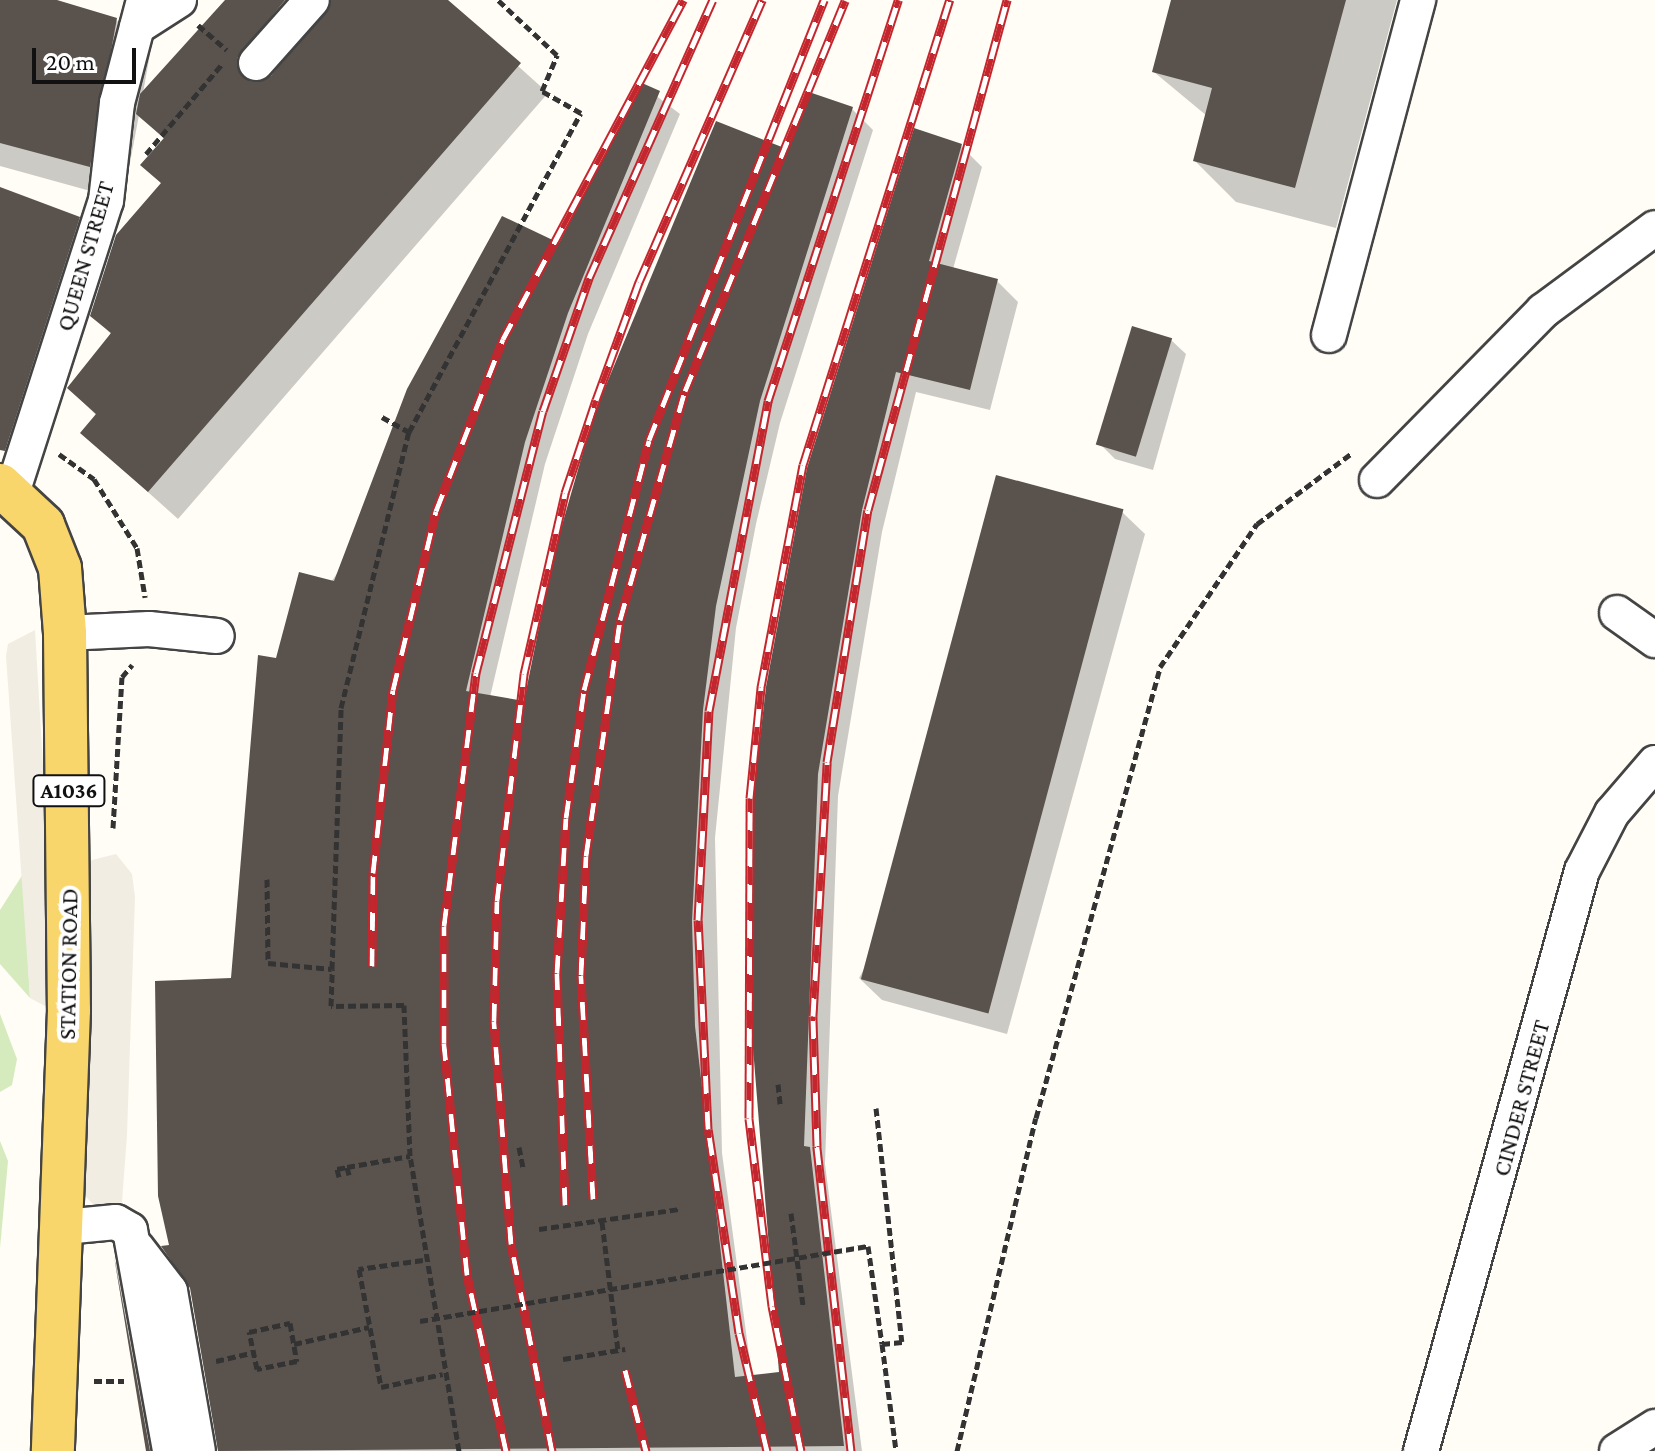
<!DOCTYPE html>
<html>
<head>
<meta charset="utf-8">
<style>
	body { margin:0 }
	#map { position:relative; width:1655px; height:1451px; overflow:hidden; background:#fffdf5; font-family:"Crimson Pro",serif }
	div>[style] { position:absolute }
	.green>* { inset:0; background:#d5ebbd }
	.plaza>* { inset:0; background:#f1ede2 }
	.shadow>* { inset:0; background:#0003 }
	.building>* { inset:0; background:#5a524d; transform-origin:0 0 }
	.path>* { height:5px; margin-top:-2.5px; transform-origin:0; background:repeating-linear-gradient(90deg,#333 0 8px,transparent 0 12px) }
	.roads { filter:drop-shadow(2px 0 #444) drop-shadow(-2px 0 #444) drop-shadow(0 2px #444) drop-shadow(0 -2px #444) }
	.minor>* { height:34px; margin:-17px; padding:0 17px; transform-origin:17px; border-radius:17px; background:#fff }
	.major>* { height:42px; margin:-21px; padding:0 21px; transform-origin:21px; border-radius:21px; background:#f9d66b }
	.rail>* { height:9px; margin-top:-4.5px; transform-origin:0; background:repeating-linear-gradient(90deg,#fff 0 18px,#c4262e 0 36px); box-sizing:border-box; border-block:2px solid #c4262e }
	.path-bridge>* { height:5px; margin-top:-2.5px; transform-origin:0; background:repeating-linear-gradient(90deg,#333 0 8px,transparent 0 12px) }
	span { translate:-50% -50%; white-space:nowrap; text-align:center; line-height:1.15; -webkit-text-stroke:8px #fff; paint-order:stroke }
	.shield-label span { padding:2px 6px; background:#fff; border:2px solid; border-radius:6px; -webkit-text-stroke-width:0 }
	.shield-label { font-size:22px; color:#111; font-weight:700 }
	.street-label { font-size:24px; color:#111 }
	.scale { position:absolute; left:32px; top:48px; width:104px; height:36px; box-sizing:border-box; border:4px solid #111; border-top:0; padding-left:10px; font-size:24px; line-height:28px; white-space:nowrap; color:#111; -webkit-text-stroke:6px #fff; paint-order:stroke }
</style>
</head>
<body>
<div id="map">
	<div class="green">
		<div style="clip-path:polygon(23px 874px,30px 998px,0 964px,0 910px)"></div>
		<div style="clip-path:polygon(0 1014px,17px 1059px,12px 1085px,0 1092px)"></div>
		<div style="clip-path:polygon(0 1141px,8px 1161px,0 1248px)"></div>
	</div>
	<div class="plaza">
		<div style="clip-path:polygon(35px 630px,57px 1004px,45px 1006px,30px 998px,6px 656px,8px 644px)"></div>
		<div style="clip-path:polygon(116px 854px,132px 874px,135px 897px,127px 1135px,122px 1202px,97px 1209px,83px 1193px,85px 870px,92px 860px)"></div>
	</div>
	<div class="shadow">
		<div style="clip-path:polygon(0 0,51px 0,116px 20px,150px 54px,143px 93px,228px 0,445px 0,548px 93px,178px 519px,82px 433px,97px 416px,69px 388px,112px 335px,92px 315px,162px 184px,143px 165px,165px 140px,139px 115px,123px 200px,0 166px)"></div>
		<div style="clip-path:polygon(1173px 0,1397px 0,1336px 228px,1236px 202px,1195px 161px,1207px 116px,1154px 72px)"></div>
		<div style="clip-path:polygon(642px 85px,680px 114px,588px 334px,545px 464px,490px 697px,525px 704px,788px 152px,852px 109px,873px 130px,780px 423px,756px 524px,736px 628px,715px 838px,722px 1153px,752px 1377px,781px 1374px,755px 798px,961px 146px,982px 167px,953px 269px,997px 281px,1018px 302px,990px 410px,916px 392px,882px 532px,838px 796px,825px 1164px,862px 1451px,218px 1451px,192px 1287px,172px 1246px,233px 980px,278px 660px,560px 246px)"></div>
		<div style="clip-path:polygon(0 189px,79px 219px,108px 248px,45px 444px,0 428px)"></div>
		<div style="clip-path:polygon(1171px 340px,1186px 354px,1153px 470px,1115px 459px,1100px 444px)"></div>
		<div style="clip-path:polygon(1122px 512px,1145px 534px,1007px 1034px,882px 1000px,859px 978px)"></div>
		<div style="clip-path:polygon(115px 1262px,133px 1279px,166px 1451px,147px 1451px)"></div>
	</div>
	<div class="building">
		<div style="clip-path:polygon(0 0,57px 0,117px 18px,90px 167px,0 143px)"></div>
		<div style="clip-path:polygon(225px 0,285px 0,237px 58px,251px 82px,271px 76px,331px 0,448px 0,521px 63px,148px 492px,80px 433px,96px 414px,67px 388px,111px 333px,90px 316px,116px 235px,161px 183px,140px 165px,164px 138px,136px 114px,140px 94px)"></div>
		<div style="clip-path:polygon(1171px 0,1346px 0,1295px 188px,1193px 161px,1212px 88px,1152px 72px)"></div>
		<div style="clip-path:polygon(642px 83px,660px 91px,568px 313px,525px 442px,466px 691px,524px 701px,554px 553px,594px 414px,716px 121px,787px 149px,809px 92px,853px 107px,760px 401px,716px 606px,703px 710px,692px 921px,695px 1026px,735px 1377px,779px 1372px,751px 1023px,753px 798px,766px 687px,807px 468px,914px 128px,962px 144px,929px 261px,998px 279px,970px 390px,896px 372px,862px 510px,818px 774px,804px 1146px,810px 1147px,844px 1446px,218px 1451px,190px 1288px,161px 1246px,169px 1245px,158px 1196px,155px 981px,231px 978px,258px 655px,276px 658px,299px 572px,334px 581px,407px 389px,502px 216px,559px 243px)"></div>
		<div style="clip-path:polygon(0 187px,80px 217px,5px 451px,0 450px)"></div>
		<div style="left:1132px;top:326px;width:42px;height:124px;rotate:17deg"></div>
		<div style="left:996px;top:475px;width:132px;height:522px;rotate:15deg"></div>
		<div style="clip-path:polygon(114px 1256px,150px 1451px,146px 1451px)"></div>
	</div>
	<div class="path">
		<div style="left:198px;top:25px;width:38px;rotate:41deg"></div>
		<div style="left:146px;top:154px;width:118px;rotate:-49.8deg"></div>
		<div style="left:382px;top:417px;width:31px;rotate:29deg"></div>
		<div style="left:59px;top:454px;width:43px;rotate:35.5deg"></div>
		<div style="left:94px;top:479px;width:81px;rotate:58.1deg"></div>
		<div style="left:137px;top:548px;width:50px;rotate:80.7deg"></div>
		<div style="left:113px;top:828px;width:151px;rotate:-86.6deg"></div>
		<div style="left:122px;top:677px;width:16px;rotate:-50deg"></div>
		<div style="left:267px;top:879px;width:84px;rotate:89.3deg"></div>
		<div style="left:268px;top:963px;width:64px;rotate:5.4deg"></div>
		<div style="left:778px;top:1084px;width:20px;rotate:84deg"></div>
		<div style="left:876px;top:1108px;width:235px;rotate:83.7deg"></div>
		<div style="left:902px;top:1342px;width:20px;rotate:174deg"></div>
		<div style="left:882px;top:1344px;width:108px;rotate:82.5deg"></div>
		<div style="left:519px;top:1147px;width:21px;rotate:79deg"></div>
		<div style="left:349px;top:1175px;width:8px;rotate:-104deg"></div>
		<div style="left:347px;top:1167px;width:64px;rotate:-9.9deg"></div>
		<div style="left:339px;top:1177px;width:8px;rotate:-104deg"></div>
		<div style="left:337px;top:1169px;width:10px;rotate:-11deg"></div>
		<div style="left:791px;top:1213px;width:93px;rotate:82.6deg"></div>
		<div style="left:602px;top:1222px;width:129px;rotate:82.9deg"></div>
		<div style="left:539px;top:1229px;width:141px;rotate:-8.1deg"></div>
		<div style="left:868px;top:1246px;width:99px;rotate:81.9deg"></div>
		<div style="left:423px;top:1260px;width:65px;rotate:172deg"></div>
		<div style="left:359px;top:1269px;width:120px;rotate:79.4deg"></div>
		<div style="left:381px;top:1387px;width:63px;rotate:-11.8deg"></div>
		<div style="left:290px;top:1323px;width:39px;rotate:80deg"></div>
		<div style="left:297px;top:1361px;width:41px;rotate:168.7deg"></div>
		<div style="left:257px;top:1369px;width:38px;rotate:-102deg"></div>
		<div style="left:249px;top:1332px;width:42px;rotate:-12.4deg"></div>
		<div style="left:294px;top:1344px;width:77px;rotate:-12.8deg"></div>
		<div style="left:563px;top:1359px;width:63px;rotate:-9.2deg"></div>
		<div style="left:216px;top:1361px;width:39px;rotate:-13deg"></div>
		<div style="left:94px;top:1381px;width:30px"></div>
		<div style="left:459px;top:1451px;width:299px;rotate:-99.4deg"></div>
		<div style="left:410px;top:1156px;width:151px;rotate:-92.3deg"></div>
		<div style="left:404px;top:1005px;width:73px;rotate:179.2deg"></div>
		<div style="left:331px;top:1006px;width:37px;rotate:-88deg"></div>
		<div style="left:332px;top:969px;width:261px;rotate:-88deg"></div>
		<div style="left:341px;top:708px;width:284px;rotate:-76.2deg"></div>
		<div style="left:409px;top:432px;width:362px;rotate:-61.7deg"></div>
		<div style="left:581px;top:113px;width:45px;rotate:-150.6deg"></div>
		<div style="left:542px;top:91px;width:39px;rotate:-67deg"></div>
		<div style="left:557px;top:55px;width:81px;rotate:-137deg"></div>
		<div style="left:957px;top:1451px;width:342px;rotate:-76.7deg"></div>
		<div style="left:1036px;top:1118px;width:468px;rotate:-74.6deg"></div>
		<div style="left:1160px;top:667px;width:173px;rotate:-55.9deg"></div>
		<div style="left:1257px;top:524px;width:119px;rotate:-36.8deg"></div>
	</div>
	<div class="roads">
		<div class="minor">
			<div style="left:137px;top:27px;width:50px;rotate:-32.7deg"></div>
			<div style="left:256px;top:63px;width:84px;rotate:-48.4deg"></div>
			<div style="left:1329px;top:335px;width:347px;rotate:-75.1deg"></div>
			<div style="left:1377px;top:480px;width:237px;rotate:-45.5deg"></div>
			<div style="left:1543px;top:311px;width:139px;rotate:-36.5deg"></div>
			<div style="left:12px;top:493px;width:307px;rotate:-72.2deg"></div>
			<div style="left:106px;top:201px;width:99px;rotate:-83.6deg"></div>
			<div style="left:117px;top:103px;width:106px;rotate:-75.3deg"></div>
			<div style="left:1617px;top:613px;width:47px;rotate:35.4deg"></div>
			<div style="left:65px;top:633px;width:84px;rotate:-2.7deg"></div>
			<div style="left:149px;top:629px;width:68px;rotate:5.9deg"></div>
			<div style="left:64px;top:1227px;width:52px;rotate:-5.5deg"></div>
			<div style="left:116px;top:1222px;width:16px;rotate:30deg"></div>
			<div style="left:130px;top:1230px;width:225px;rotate:79.7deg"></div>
			<div style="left:137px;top:1248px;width:54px;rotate:52.5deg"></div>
			<div style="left:170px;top:1291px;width:162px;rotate:80.1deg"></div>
			<div style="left:1421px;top:1451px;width:602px;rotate:-74.49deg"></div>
			<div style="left:1582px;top:871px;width:65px;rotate:-62.7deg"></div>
			<div style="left:1612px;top:813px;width:66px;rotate:-49.3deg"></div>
			<div style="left:1617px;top:1451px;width:45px;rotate:-32.3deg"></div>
		</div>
		<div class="major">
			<div style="left:0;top:485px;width:59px;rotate:42.9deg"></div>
			<div style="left:43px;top:525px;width:46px;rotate:68.4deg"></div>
			<div style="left:60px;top:568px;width:65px;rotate:85.6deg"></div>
			<div style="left:65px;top:633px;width:377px;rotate:89.4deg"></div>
			<div style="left:69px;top:1010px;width:441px;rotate:92.1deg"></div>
		</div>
	</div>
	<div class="rail">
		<div style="left:372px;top:966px;width:93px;rotate:-89.4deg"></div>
		<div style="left:373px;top:873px;width:184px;rotate:-83.8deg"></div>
		<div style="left:393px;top:690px;width:184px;rotate:-76.5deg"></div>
		<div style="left:436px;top:511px;width:185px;rotate:-68.7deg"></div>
		<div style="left:503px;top:339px;width:384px;rotate:-62deg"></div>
		<div style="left:593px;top:1199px;width:224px;rotate:-93.1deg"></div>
		<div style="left:581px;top:975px;width:119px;rotate:-87.6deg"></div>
		<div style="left:586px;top:856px;width:238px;rotate:-81.8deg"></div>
		<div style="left:620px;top:620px;width:238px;rotate:-74.2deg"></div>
		<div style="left:685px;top:391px;width:422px;rotate:-67.7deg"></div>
		<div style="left:565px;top:1205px;width:232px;rotate:-92deg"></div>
		<div style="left:557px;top:973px;width:155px;rotate:-86.7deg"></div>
		<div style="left:566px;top:818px;width:129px;rotate:-82deg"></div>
		<div style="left:584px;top:690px;width:258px;rotate:-75.4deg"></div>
		<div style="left:649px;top:440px;width:474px;rotate:-68.3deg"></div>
		<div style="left:625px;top:1370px;width:84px;rotate:75.5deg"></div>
		<div style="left:506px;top:1451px;width:180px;rotate:-102.5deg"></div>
		<div style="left:467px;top:1275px;width:233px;rotate:-95.7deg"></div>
		<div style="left:444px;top:1043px;width:117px;rotate:-90deg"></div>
		<div style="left:444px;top:926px;width:255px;rotate:-82.8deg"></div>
		<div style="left:476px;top:673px;width:270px;rotate:-75.7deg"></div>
		<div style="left:543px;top:411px;width:141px;rotate:-70.9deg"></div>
		<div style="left:589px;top:278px;width:304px;rotate:-66deg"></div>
		<div style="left:552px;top:1451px;width:211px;rotate:-101.2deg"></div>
		<div style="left:511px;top:1244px;width:224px;rotate:-94.4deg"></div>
		<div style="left:494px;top:1021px;width:120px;rotate:-88.6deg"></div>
		<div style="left:497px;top:901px;width:229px;rotate:-83.2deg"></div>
		<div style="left:524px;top:674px;width:186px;rotate:-77.2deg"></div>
		<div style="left:565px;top:493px;width:98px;rotate:-71.6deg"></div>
		<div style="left:596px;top:400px;width:126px;rotate:-70deg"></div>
		<div style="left:639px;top:282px;width:308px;rotate:-66.4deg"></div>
		<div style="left:767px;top:1451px;width:121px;rotate:-103.3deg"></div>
		<div style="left:739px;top:1333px;width:206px;rotate:-98.6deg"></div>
		<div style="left:708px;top:1129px;width:209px;rotate:-92.7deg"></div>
		<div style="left:698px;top:920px;width:209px;rotate:-87deg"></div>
		<div style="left:709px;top:711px;width:316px;rotate:-79.2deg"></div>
		<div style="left:768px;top:401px;width:422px;rotate:-72deg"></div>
		<div style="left:801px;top:1451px;width:148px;rotate:-101.3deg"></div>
		<div style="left:772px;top:1306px;width:189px;rotate:-97deg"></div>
		<div style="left:749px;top:1118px;width:320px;rotate:-89.8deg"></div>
		<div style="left:750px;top:798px;width:112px;rotate:-84.3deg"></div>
		<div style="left:761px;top:687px;width:226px;rotate:-79.3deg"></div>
		<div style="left:803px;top:465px;width:488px;rotate:-72.5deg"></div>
		<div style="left:851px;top:1451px;width:307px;rotate:-96.4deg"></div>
		<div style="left:817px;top:1146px;width:130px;rotate:-91.8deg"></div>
		<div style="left:813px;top:1016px;width:254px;rotate:-86.8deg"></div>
		<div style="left:827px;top:762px;width:255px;rotate:-80.8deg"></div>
		<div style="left:868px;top:510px;width:529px;rotate:-74.75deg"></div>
	</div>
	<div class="path-bridge">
		<div style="left:420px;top:1321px;width:454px;rotate:-9.5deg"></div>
	</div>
	<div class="shield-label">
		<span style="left:69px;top:791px">A1036</span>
	</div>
	<div class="street-label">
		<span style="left:85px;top:256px;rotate:-74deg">QUEEN STREET</span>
		<span style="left:68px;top:964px;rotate:-89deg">STATION ROAD</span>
		<span style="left:1521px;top:1098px;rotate:-75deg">CINDER STREET</span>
	</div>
	<div class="scale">20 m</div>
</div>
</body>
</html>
